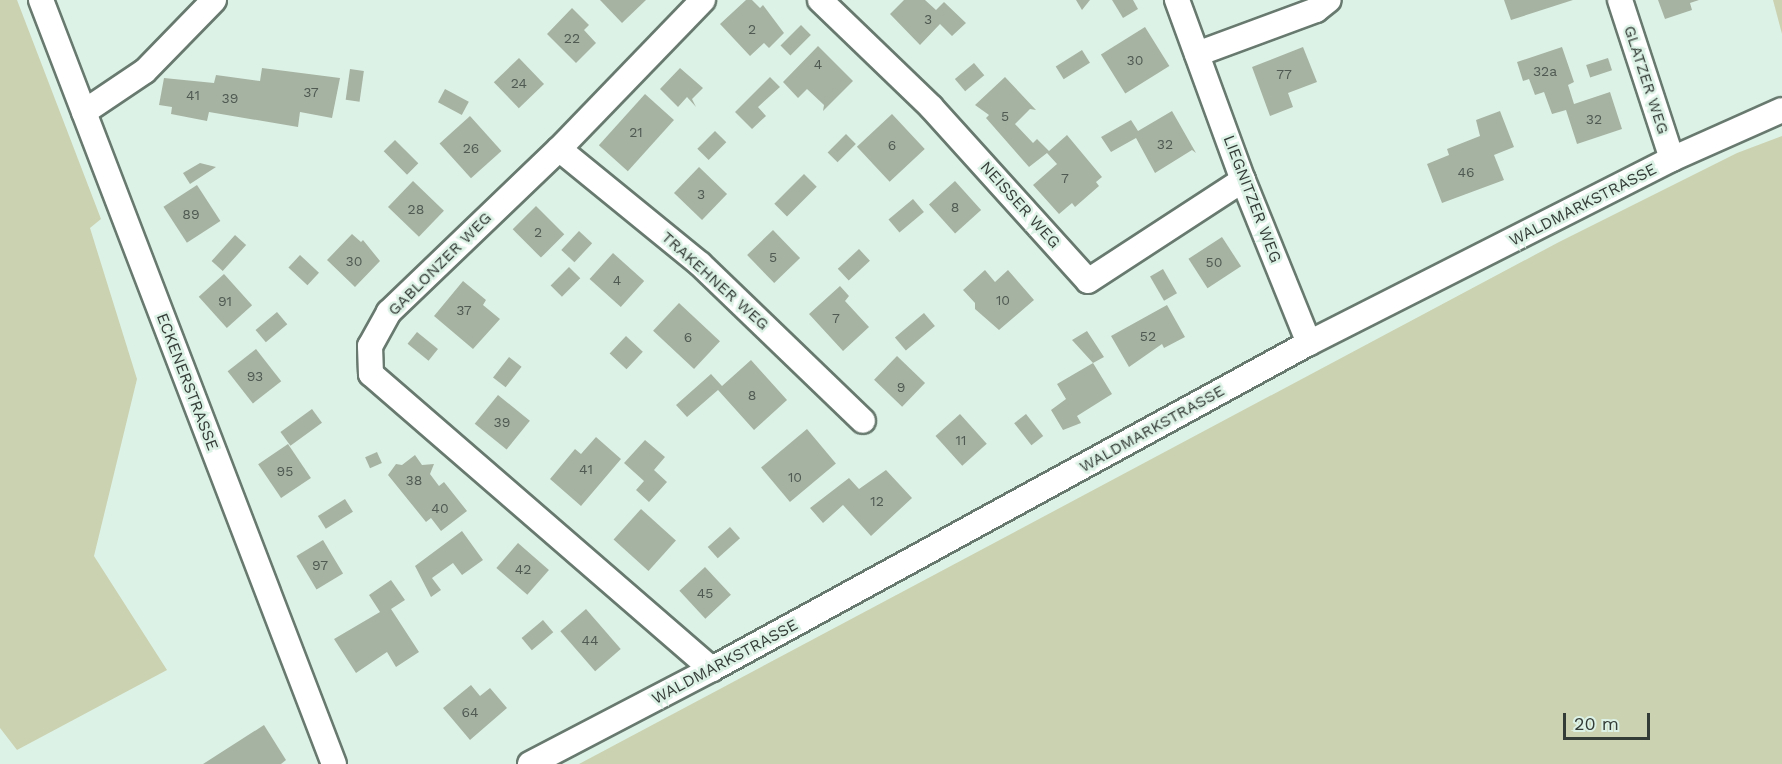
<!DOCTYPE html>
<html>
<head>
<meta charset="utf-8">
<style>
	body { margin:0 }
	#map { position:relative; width:1782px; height:764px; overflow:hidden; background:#ddf2e6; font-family:"Work Sans",sans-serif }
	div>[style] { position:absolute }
	.green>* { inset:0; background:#cbd2b2 }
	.building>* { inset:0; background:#a6b3a3; transform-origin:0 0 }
	.roads { filter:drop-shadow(2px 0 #687a6f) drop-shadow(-2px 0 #687a6f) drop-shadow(0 2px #687a6f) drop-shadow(0 -2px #687a6f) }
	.street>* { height:24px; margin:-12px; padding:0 12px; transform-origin:12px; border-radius:12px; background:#fff }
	span { translate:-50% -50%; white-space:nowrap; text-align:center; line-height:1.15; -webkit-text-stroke:5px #ddf2e6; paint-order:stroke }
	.number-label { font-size:14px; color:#505a52 }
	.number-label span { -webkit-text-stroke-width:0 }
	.street-label { font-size:16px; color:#343c37 }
	.scale { position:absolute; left:1563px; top:713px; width:87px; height:27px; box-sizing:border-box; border:3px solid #343c37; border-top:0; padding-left:8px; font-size:18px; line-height:21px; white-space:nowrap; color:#343c37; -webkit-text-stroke:4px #ddf2e6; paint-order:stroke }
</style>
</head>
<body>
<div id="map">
	<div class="green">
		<div style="clip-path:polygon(0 0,17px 0,101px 219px,90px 228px,137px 379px,94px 556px,167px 670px,17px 750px,0 728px)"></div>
		<div style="clip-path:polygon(1773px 0,1782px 0,1782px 34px)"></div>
		<div style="clip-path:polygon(1782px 136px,1782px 764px,579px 764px,1559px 242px,1737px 153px)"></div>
	</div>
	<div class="building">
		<div style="clip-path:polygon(600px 0,646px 0,622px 23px)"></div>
		<div style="clip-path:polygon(746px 0,752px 0,760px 8px,763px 5px,784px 33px,769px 48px,764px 43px,750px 56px,720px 24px)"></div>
		<div style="clip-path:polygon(904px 0,925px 0,936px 10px,944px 2px,966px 23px,952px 36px,940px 24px,920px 45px,890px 14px)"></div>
		<div style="clip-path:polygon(1076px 0,1090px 0,1082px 10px)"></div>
		<div style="clip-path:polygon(1112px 0,1133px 0,1138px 9px,1123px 18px)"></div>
		<div style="clip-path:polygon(1504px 0,1573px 0,1511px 20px)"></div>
		<div style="clip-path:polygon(1658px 0,1699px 0,1690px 3px,1692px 10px,1665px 19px)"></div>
		<div style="clip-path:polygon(572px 8px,589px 25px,584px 30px,596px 43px,576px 63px,547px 34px)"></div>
		<div style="left:801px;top:25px;width:14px;height:29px;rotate:45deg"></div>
		<div style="left:1145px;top:27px;width:46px;height:52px;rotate:58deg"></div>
		<div style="clip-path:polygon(818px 46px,853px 81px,823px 111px,824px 105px,807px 89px,798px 98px,783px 82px)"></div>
		<div style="clip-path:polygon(1303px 47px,1317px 82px,1288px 93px,1293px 107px,1270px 116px,1252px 67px)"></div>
		<div style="clip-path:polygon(1562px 47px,1574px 82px,1568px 85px,1574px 104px,1610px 92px,1622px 129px,1577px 144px,1566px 110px,1552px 114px,1544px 92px,1535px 95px,1529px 79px,1523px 81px,1517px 62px)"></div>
		<div style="left:1082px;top:50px;width:15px;height:31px;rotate:58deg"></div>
		<div style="left:519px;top:58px;width:36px;height:35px;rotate:46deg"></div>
		<div style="left:1608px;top:58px;width:13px;height:23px;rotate:72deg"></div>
		<div style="left:974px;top:63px;width:16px;height:25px;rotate:50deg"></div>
		<div style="clip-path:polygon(262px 68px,340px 78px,332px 118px,300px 112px,298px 127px,209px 112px,207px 121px,171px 114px,172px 107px,159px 105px,164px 78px,214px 83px,216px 75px,260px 81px)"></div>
		<div style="clip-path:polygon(680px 68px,703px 88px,692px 99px,696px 107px,687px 97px,678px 107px,660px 89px)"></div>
		<div style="left:350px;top:69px;width:14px;height:31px;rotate:8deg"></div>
		<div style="clip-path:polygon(770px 77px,780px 87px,758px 107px,766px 116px,752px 129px,735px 112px)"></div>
		<div style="clip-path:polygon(1005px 77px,1036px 110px,1030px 109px,1015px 124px,1033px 143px,1037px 139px,1049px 151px,1067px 135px,1102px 177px,1096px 182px,1099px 186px,1075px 207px,1072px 203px,1059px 214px,1033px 185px,1057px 164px,1047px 153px,1029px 167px,986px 118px,989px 115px,975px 105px)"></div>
		<div style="left:445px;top:89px;width:27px;height:15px;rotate:28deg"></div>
		<div style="left:645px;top:94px;width:39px;height:69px;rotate:42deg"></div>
		<div style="clip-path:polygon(1172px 111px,1196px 153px,1192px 150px,1155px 173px,1136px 138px,1111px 152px,1101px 137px,1131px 120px,1138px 131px)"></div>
		<div style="clip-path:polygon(1500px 111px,1514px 147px,1494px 155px,1504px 180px,1442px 203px,1427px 164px,1449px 155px,1447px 149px,1480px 136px,1476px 120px)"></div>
		<div style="left:892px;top:114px;width:48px;height:48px;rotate:47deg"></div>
		<div style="left:470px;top:116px;width:47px;height:41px;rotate:48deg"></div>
		<div style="left:715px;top:131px;width:16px;height:25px;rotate:45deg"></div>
		<div style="left:846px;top:134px;width:14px;height:26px;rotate:45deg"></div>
		<div style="left:395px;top:140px;width:33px;height:16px;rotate:45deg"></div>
		<div style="clip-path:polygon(200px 163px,216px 167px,190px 184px,183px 173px)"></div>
		<div style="left:699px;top:167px;width:39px;height:36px;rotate:44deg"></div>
		<div style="left:804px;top:174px;width:18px;height:42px;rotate:45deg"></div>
		<div style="left:413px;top:181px;width:43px;height:36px;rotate:44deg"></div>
		<div style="left:955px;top:181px;width:39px;height:35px;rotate:48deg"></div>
		<div style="left:197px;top:185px;width:43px;height:40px;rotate:57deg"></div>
		<div style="left:913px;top:199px;width:17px;height:32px;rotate:50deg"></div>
		<div style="left:536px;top:206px;width:40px;height:33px;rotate:45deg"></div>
		<div style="left:773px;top:230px;width:39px;height:36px;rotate:46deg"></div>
		<div style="left:579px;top:231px;width:18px;height:26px;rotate:43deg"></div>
		<div style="clip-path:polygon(352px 234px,361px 242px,363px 240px,380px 261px,355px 287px,327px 260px)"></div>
		<div style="left:235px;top:235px;width:15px;height:35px;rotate:42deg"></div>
		<div style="left:1222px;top:237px;width:35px;height:40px;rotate:57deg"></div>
		<div style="left:859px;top:249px;width:16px;height:29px;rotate:47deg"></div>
		<div style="left:613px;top:253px;width:42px;height:35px;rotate:42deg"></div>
		<div style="left:300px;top:255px;width:26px;height:17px;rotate:43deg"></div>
		<div style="left:569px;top:267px;width:16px;height:26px;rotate:45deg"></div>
		<div style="left:1163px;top:269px;width:28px;height:15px;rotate:60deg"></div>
		<div style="clip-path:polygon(985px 270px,995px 282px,1008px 270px,1034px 300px,999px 330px,975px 309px,975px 303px,963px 290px)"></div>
		<div style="left:224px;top:274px;width:42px;height:34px;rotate:48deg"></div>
		<div style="clip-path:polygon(463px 281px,486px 300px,483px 305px,500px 319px,473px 349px,434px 316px)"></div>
		<div style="clip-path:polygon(840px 286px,849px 296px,845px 301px,869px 327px,843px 351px,809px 314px)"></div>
		<div style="left:679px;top:303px;width:56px;height:38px;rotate:43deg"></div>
		<div style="clip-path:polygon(1167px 305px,1185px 337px,1164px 348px,1162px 344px,1129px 367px,1111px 336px)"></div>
		<div style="left:277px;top:312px;width:16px;height:28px;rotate:50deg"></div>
		<div style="left:924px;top:313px;width:17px;height:38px;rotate:50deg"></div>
		<div style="clip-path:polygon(1087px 331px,1104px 357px,1093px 363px,1112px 394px,1077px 416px,1081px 423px,1063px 430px,1051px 410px,1066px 399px,1057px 384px,1093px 363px,1072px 340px)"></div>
		<div style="left:417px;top:332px;width:27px;height:15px;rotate:39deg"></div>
		<div style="left:626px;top:336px;width:23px;height:24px;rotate:43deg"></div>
		<div style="left:256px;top:349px;width:41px;height:36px;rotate:52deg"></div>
		<div style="left:897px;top:356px;width:39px;height:33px;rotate:44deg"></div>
		<div style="left:509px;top:357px;width:16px;height:26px;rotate:38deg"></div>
		<div style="clip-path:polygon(751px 360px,787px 400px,754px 430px,718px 390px,687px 417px,676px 405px,711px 374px,722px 386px)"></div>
		<div style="left:498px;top:395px;width:41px;height:37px;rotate:39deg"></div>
		<div style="left:312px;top:409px;width:17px;height:39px;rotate:54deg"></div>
		<div style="left:960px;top:414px;width:40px;height:33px;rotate:48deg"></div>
		<div style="left:1026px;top:414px;width:28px;height:15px;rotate:52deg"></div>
		<div style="left:807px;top:429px;width:45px;height:60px;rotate:50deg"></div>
		<div style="clip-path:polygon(596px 437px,621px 459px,581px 506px,550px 479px,575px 449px,581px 454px)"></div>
		<div style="clip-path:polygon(645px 440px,665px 457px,654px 470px,667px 482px,649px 502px,636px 490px,644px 481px,624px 463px)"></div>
		<div style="left:288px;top:444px;width:41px;height:36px;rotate:56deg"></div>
		<div style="left:377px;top:452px;width:12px;height:13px;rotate:66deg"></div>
		<div style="clip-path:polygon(415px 455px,422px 465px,434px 464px,430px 474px,439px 486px,444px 482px,467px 511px,441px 531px,431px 518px,426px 522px,388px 475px,396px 464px,402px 465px)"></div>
		<div style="clip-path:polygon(886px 470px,912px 498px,871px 536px,843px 505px,823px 523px,810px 508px,849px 478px,859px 489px)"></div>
		<div style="left:345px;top:499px;width:15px;height:32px;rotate:58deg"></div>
		<div style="left:641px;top:509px;width:47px;height:41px;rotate:42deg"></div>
		<div style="left:730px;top:527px;width:15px;height:30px;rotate:48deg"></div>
		<div style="clip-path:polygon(462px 531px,483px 560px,462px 575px,453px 563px,432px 578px,441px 590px,431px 597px,415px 566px)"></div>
		<div style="left:323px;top:540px;width:39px;height:31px;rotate:59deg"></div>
		<div style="left:518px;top:543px;width:41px;height:33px;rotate:41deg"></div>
		<div style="left:705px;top:567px;width:38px;height:35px;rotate:47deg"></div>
		<div style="clip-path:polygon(391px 580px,405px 600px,391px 609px,419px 652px,396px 667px,387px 652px,356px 673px,334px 639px,380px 612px,369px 595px)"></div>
		<div style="left:586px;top:609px;width:53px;height:34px;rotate:49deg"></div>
		<div style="left:543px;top:620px;width:16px;height:28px;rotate:50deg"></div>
		<div style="clip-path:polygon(471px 685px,480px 696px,490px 688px,507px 708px,470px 740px,443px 708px)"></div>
		<div style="clip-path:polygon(264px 725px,286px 760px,281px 764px,203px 764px)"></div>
	</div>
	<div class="roads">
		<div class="street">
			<div style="left:41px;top:0;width:818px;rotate:69.02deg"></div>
			<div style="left:703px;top:0;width:207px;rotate:134deg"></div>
			<div style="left:559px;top:149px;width:236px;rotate:136.2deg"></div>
			<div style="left:389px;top:312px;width:39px;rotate:119deg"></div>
			<div style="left:370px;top:346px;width:28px;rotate:88deg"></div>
			<div style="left:371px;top:374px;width:451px;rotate:40.9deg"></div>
			<div style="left:820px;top:0;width:154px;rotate:43.9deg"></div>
			<div style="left:931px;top:107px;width:234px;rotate:47.9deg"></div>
			<div style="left:1088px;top:281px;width:185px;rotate:-33.1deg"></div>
			<div style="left:1177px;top:0;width:192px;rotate:69.9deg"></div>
			<div style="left:1243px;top:180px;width:176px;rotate:68deg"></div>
			<div style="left:1620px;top:0;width:167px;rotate:71.9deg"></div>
			<div style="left:1197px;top:54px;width:127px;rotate:-20.3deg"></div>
			<div style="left:1316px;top:10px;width:16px;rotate:-38deg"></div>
			<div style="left:84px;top:112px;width:73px;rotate:-33.9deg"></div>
			<div style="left:145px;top:71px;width:99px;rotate:-45.8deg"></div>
			<div style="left:559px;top:149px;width:182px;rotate:39.2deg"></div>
			<div style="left:700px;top:264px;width:226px;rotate:43.9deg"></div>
			<div style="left:530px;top:764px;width:205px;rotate:-27.6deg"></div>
			<div style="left:712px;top:669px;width:680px;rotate:-28.64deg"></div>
			<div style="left:1309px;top:343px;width:407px;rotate:-26.9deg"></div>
			<div style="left:1672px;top:159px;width:120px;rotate:-24deg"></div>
		</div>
	</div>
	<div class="number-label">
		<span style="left:928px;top:19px">3</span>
		<span style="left:752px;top:29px">2</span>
		<span style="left:572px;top:38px">22</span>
		<span style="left:1135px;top:60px">30</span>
		<span style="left:818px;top:64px">4</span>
		<span style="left:1545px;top:71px">32a</span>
		<span style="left:1284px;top:74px">77</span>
		<span style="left:519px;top:83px">24</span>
		<span style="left:311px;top:92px">37</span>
		<span style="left:193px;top:95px">41</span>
		<span style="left:230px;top:98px">39</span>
		<span style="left:1005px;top:116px">5</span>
		<span style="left:1594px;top:119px">32</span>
		<span style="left:636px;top:132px">21</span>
		<span style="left:1165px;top:144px">32</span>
		<span style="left:892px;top:145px">6</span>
		<span style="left:471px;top:148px">26</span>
		<span style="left:1466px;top:172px">46</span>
		<span style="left:1065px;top:178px">7</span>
		<span style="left:701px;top:194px">3</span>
		<span style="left:955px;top:207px">8</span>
		<span style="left:416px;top:209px">28</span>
		<span style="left:191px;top:214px">89</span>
		<span style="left:538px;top:232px">2</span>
		<span style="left:773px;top:257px">5</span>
		<span style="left:354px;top:261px">30</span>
		<span style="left:1214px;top:262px">50</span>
		<span style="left:617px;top:280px">4</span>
		<span style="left:1003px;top:300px">10</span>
		<span style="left:225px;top:301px">91</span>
		<span style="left:464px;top:310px">37</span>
		<span style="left:836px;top:318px">7</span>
		<span style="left:1148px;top:336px">52</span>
		<span style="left:688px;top:337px">6</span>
		<span style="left:255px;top:376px">93</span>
		<span style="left:901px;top:387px">9</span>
		<span style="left:752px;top:395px">8</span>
		<span style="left:502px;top:422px">39</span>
		<span style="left:961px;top:440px">11</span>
		<span style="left:586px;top:469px">41</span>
		<span style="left:285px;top:471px">95</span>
		<span style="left:795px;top:477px">10</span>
		<span style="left:414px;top:480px">38</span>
		<span style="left:877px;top:501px">12</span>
		<span style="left:440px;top:508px">40</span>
		<span style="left:320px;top:565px">97</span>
		<span style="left:523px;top:569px">42</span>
		<span style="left:705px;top:593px">45</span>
		<span style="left:590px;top:640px">44</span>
		<span style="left:470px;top:712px">64</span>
	</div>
	<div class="street-label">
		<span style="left:1646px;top:80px;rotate:72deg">GLATZER WEG</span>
		<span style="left:1252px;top:199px;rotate:69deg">LIEGNITZER WEG</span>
		<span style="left:1020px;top:205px;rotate:48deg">NEISSER WEG</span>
		<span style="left:1583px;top:205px;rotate:-27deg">WALDMARKSTRASSE</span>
		<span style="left:440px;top:264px;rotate:-45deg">GABLONZER WEG</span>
		<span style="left:715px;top:281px;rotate:42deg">TRAKEHNER WEG</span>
		<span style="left:187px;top:382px;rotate:69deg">ECKENERSTRASSE</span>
		<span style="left:1152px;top:429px;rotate:-29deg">WALDMARKSTRASSE</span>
		<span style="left:725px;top:662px;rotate:-28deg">WALDMARKSTRASSE</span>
	</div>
	<div class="scale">20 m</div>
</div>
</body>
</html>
